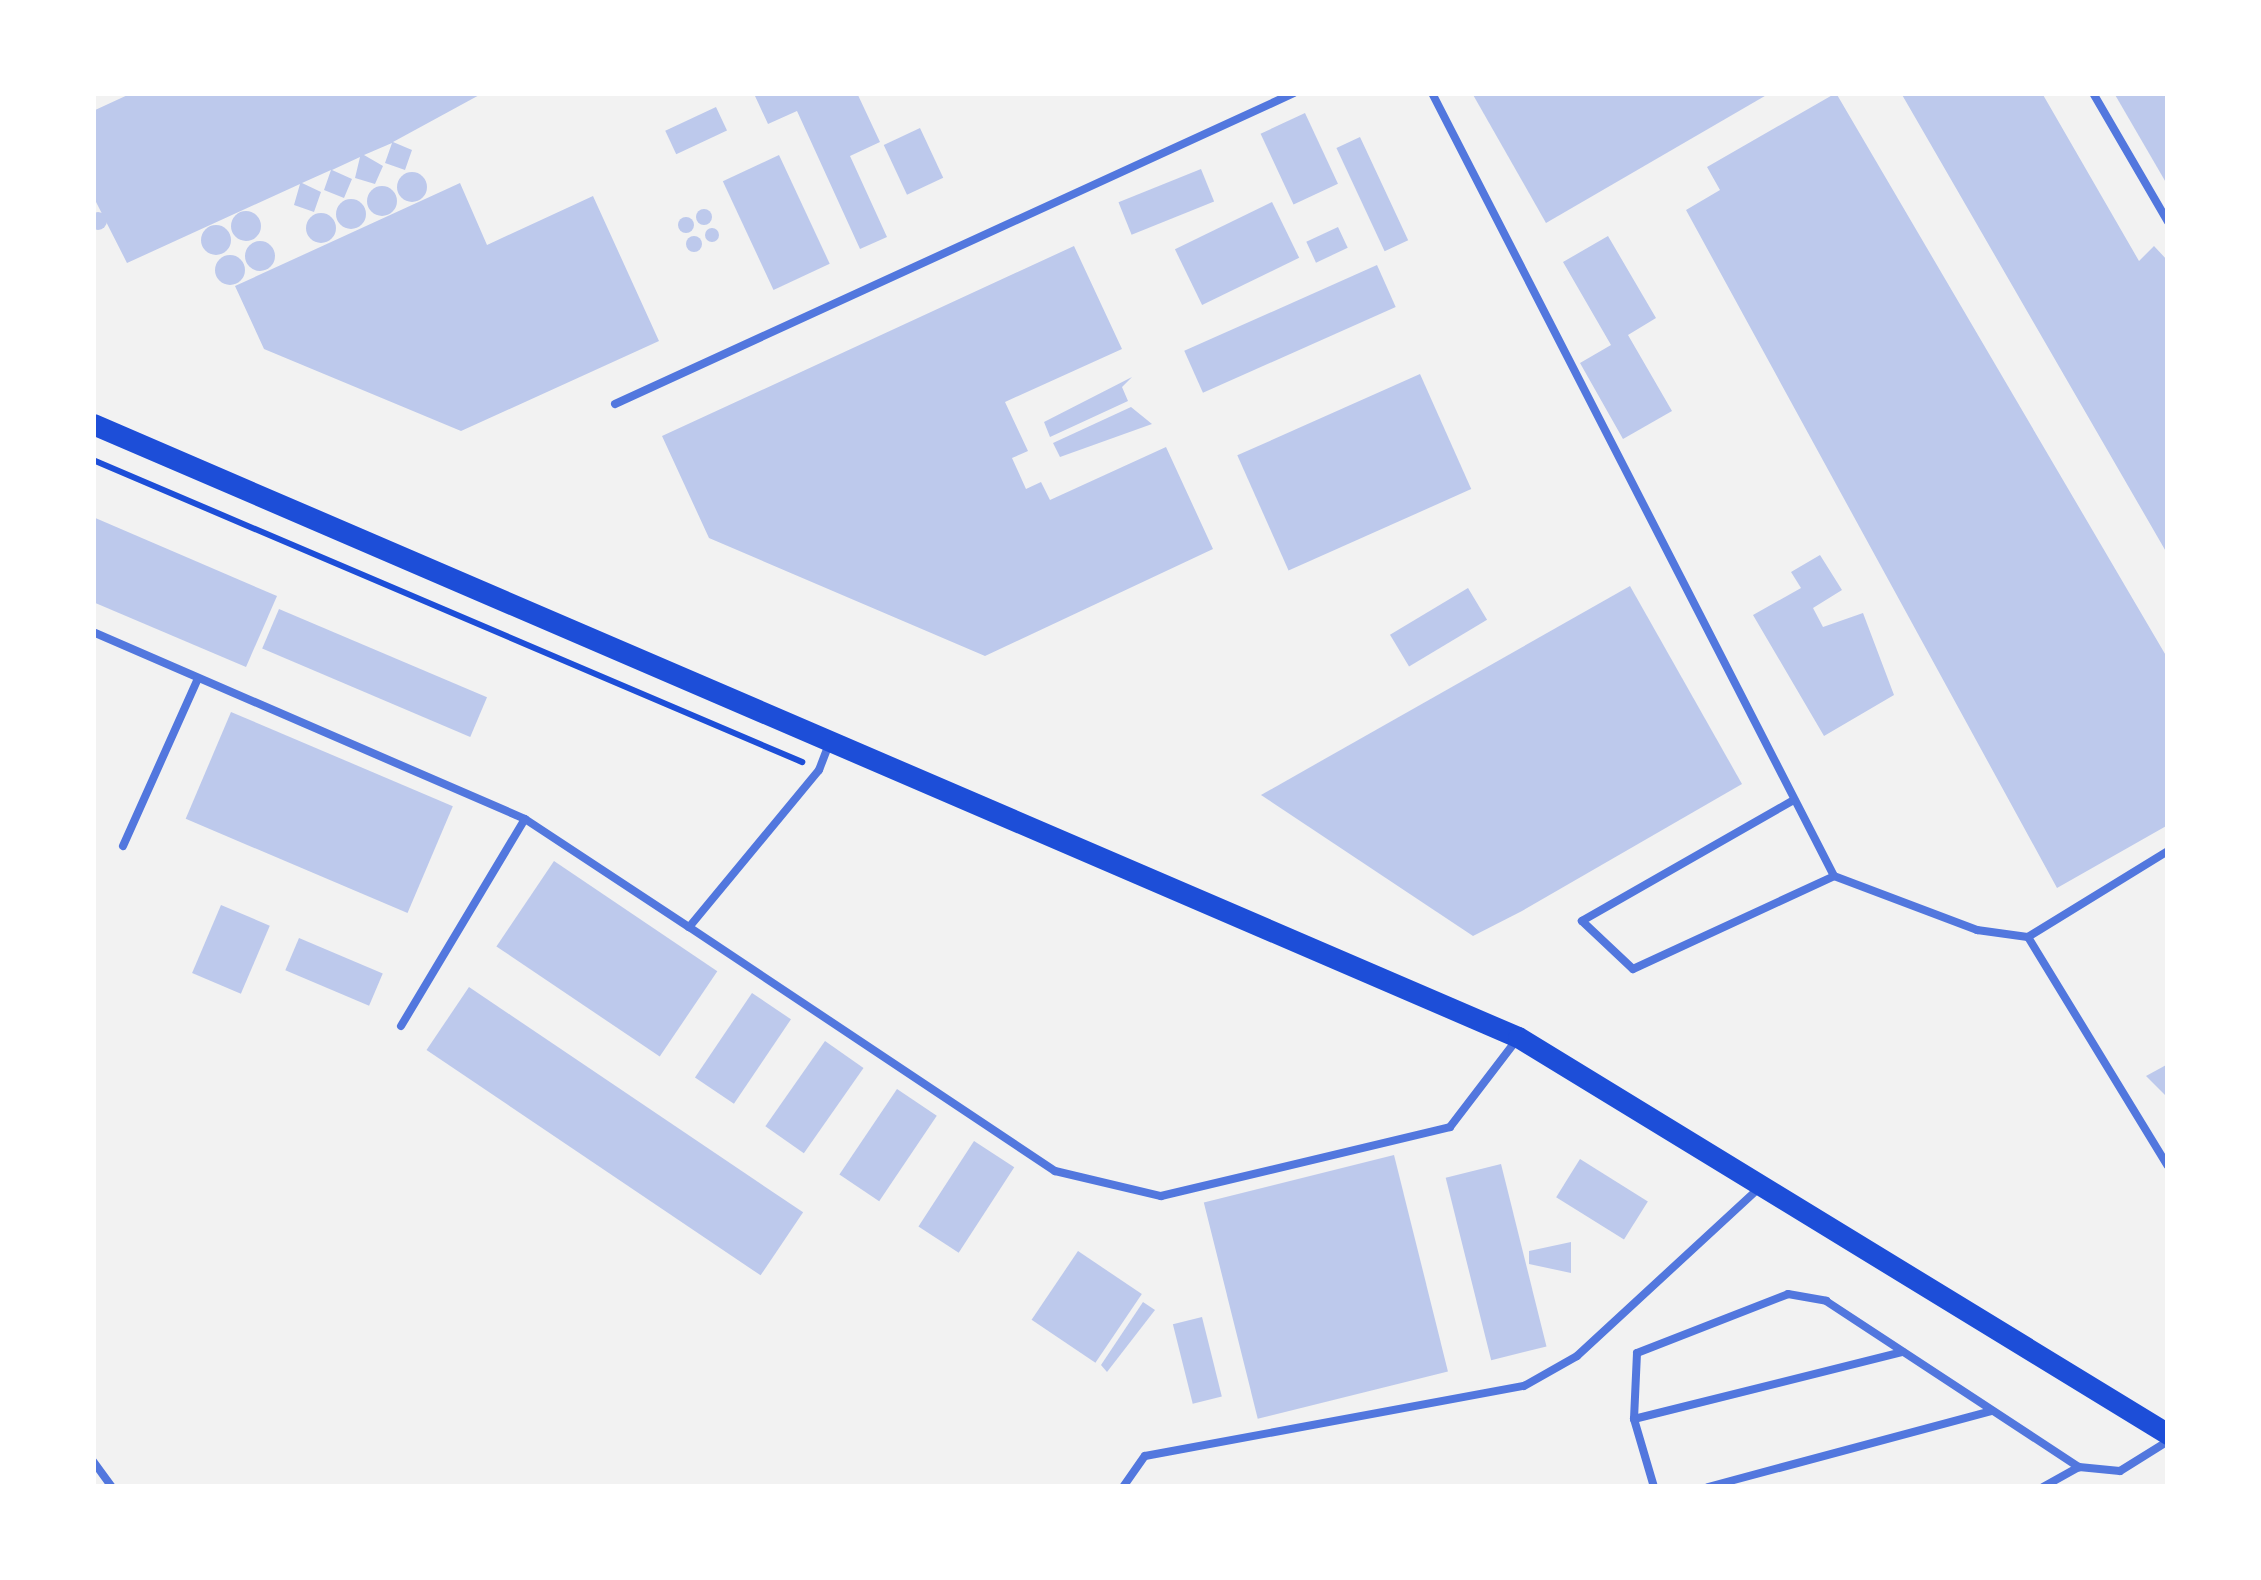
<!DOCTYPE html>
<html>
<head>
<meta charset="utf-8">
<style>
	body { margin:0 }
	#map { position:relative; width:2261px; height:1580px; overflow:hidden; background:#f2f2f2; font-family:"Varela Round",sans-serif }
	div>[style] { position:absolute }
	.building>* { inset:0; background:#bdc9ec; transform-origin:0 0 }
	.round { border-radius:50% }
	.path>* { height:6px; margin:-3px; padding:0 3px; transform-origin:3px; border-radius:3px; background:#1d4ed8 }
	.service>* { height:8px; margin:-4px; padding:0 4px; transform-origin:4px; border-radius:4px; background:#5277de }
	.secondary>* { height:21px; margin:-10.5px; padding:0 10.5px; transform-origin:10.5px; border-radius:10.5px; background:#1d4ed8 }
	span { translate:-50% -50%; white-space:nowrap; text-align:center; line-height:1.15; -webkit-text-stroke:9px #fff; paint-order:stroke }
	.frame { position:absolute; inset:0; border:96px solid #fff; pointer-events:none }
</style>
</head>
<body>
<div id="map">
	<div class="building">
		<div style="clip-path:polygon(132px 93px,483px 93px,393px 142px,412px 150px,405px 170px,385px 163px,392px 143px,364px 155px,383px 166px,375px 184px,355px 178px,360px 157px,332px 170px,352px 179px,344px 198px,324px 190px,331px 170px,302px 183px,321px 192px,314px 212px,294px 205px,300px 184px,127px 263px,95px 200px,93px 111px)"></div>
		<div style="clip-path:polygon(857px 93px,880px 142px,850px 156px,887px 237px,860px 249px,797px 111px,768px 124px,755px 96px)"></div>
		<div style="clip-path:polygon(1472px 93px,1770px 93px,1546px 223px)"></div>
		<div style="clip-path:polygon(1836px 93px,2168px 659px,2168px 825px,2057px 888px,1686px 210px,1720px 190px,1707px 167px)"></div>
		<div style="clip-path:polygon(1901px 93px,2042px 93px,2139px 261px,2154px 246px,2168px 261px,2168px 555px)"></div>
		<div style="clip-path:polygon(2114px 93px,2168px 93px,2168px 186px)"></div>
		<div style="left:716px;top:107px;width:26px;height:56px;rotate:65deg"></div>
		<div style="left:1305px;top:113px;width:78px;height:49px;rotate:65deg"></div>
		<div style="left:920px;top:128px;width:55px;height:40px;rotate:65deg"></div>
		<div style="left:1360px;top:137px;width:114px;height:26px;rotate:65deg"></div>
		<div style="left:779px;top:155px;width:120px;height:62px;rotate:65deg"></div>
		<div style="left:1201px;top:169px;width:35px;height:89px;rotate:68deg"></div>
		<div class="round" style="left:397px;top:172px;width:30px;height:30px"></div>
		<div style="clip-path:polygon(460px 183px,487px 245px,593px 196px,659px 341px,461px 431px,264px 349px,235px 286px)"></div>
		<div class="round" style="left:367px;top:186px;width:30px;height:30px"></div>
		<div class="round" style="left:336px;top:199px;width:30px;height:30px"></div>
		<div style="left:1272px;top:202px;width:62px;height:108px;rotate:64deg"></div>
		<div class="round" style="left:696px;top:209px;width:16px;height:16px"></div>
		<div class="round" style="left:231px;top:211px;width:30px;height:30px"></div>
		<div class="round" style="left:89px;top:212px;width:18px;height:18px"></div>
		<div class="round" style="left:306px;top:213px;width:30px;height:30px"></div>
		<div class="round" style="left:678px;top:217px;width:16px;height:16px"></div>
		<div class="round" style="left:201px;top:225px;width:30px;height:30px"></div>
		<div style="left:1338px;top:227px;width:23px;height:35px;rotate:65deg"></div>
		<div class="round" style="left:705px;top:228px;width:14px;height:14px"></div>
		<div style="clip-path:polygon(1608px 236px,1656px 318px,1628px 335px,1672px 411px,1623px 439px,1580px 363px,1611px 345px,1563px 262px)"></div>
		<div class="round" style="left:686px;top:236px;width:16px;height:16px"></div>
		<div class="round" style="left:245px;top:241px;width:30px;height:30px"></div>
		<div style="clip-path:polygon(1074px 246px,1122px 349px,1005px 402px,1028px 451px,1012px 458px,1026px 489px,1041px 482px,1050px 500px,1166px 447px,1213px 549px,985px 656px,709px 538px,662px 436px)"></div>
		<div class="round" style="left:215px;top:255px;width:30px;height:30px"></div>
		<div style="left:1377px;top:265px;width:46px;height:211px;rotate:66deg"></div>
		<div style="left:1420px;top:374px;width:126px;height:200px;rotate:66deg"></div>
		<div style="clip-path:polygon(1132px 377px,1122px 387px,1128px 401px,1050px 437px,1044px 422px)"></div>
		<div style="clip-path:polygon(1131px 407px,1152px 424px,1060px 457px,1053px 443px)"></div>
		<div style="clip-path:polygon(93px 517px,277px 596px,246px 667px,93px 602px)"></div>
		<div style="clip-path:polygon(1820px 555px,1842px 590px,1813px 608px,1823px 627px,1863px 613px,1894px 695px,1824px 736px,1753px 615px,1801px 588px,1791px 572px)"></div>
		<div style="clip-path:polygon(1630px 586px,1742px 784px,1522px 911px,1473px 936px,1261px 795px)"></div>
		<div style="left:1468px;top:588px;width:37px;height:91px;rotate:59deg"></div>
		<div style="left:279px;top:609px;width:226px;height:43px;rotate:23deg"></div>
		<div style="left:231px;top:712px;width:241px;height:116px;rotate:23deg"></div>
		<div style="left:554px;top:861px;width:197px;height:103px;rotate:34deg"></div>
		<div style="left:221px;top:905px;width:53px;height:74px;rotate:23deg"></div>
		<div style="left:299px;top:938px;width:91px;height:35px;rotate:23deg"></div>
		<div style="left:469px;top:987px;width:403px;height:76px;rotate:34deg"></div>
		<div style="left:752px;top:993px;width:47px;height:102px;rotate:34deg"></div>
		<div style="left:825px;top:1041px;width:47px;height:104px;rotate:35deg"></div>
		<div style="clip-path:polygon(2168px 1064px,2168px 1098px,2146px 1076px)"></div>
		<div style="left:897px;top:1089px;width:48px;height:103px;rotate:34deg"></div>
		<div style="left:974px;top:1141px;width:48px;height:102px;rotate:33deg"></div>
		<div style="left:1394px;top:1155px;width:223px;height:196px;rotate:76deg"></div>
		<div style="left:1580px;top:1159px;width:80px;height:45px;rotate:32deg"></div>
		<div style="left:1501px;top:1164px;width:188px;height:57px;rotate:76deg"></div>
		<div style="clip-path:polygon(1571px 1242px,1571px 1273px,1529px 1264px,1529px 1251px)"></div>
		<div style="left:1078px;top:1251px;width:77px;height:83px;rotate:34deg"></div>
		<div style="clip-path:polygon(1143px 1302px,1155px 1310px,1107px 1372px,1101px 1365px)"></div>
		<div style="left:1202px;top:1317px;width:82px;height:30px;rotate:76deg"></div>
	</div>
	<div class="path">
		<div style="left:93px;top:460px;width:771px;rotate:23.07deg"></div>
	</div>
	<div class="service">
		<div style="left:1432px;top:93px;width:880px;rotate:62.82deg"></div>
		<div style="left:1834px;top:876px;width:153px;rotate:20.7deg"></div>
		<div style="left:1977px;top:930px;width:51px;rotate:7.8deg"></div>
		<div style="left:2028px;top:937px;width:164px;rotate:-31.6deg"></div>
		<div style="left:2093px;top:93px;width:149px;rotate:59.8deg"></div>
		<div style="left:615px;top:404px;width:747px;rotate:-24.61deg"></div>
		<div style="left:93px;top:632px;width:471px;rotate:23.4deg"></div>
		<div style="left:525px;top:819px;width:196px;rotate:33.4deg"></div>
		<div style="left:829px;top:744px;width:28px;rotate:111deg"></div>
		<div style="left:819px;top:770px;width:204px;rotate:129.6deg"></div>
		<div style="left:689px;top:927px;width:440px;rotate:33.7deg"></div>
		<div style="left:1055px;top:1171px;width:109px;rotate:13.3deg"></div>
		<div style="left:1161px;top:1196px;width:297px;rotate:-13.4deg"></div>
		<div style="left:1450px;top:1127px;width:112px;rotate:-52.6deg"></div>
		<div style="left:1792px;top:801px;width:242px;rotate:150.3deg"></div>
		<div style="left:1582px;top:921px;width:70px;rotate:43.3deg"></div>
		<div style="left:1633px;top:969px;width:221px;rotate:-24.8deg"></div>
		<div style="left:123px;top:846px;width:184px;rotate:-65.9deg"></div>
		<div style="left:2028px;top:937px;width:268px;rotate:58.6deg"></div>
		<div style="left:401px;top:1026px;width:241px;rotate:-59.1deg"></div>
		<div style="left:1634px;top:1419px;width:66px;rotate:-87.4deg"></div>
		<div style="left:1637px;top:1353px;width:162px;rotate:-21.3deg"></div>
		<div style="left:1788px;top:1294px;width:39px;rotate:10deg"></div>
		<div style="left:1826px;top:1301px;width:303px;rotate:33.3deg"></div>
		<div style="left:2079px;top:1467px;width:41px;rotate:5.6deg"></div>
		<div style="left:2120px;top:1471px;width:57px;rotate:-32deg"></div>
		<div style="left:93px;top:1461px;width:32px;rotate:54deg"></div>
		<div style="left:1123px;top:1487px;width:38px;rotate:-55deg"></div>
		<div style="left:1145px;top:1456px;width:385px;rotate:-10.5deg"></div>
		<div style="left:1524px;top:1386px;width:61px;rotate:-29.5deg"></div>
		<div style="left:1577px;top:1356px;width:245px;rotate:-42.7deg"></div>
		<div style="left:1654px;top:1487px;width:71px;rotate:-106.4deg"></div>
		<div style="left:1634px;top:1419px;width:277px;rotate:-14deg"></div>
		<div style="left:1708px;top:1487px;width:294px;rotate:-15deg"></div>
		<div style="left:2043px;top:1487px;width:41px;rotate:-29.1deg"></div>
	</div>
	<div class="secondary">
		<div style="left:93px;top:424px;width:1551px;rotate:23.28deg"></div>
		<div style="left:1518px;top:1037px;width:762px;rotate:31.42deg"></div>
	</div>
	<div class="frame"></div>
</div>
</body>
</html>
